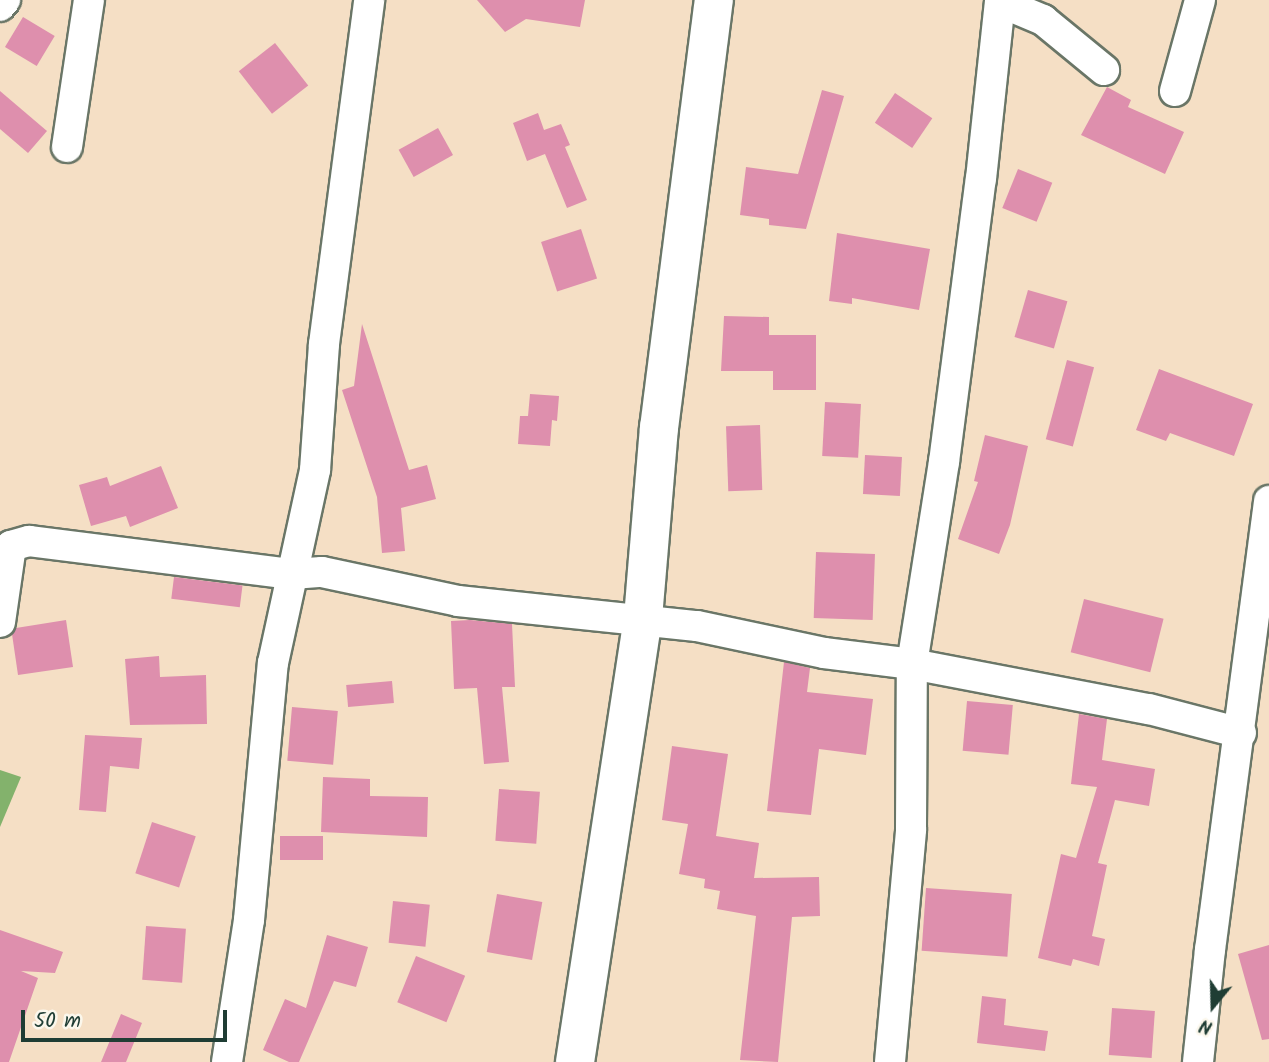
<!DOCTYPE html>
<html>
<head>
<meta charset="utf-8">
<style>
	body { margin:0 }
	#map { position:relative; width:1269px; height:1062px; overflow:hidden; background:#f5dfc5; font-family:Kalam,sans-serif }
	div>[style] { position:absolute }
	.forest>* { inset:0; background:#83b26c }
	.building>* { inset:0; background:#de8fad; transform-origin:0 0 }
	.roads { filter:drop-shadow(2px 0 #6a7667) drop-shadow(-2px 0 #6a7667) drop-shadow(0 2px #6a7667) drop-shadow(0 -2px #6a7667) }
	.minor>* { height:30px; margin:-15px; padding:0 15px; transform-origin:15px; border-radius:15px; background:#fff }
	.secondary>* { height:38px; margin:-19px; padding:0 19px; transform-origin:19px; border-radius:19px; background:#fff }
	span { translate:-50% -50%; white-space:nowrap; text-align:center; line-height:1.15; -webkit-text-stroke:7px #fbf7ec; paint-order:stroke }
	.north { position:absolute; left:1178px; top:971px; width:70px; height:70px; -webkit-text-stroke:5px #fbf7ec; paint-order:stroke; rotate:199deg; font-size:19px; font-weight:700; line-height:28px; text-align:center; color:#1f3d34 }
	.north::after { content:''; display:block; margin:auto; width:24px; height:32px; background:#1f3d34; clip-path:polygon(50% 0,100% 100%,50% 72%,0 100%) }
	.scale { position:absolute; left:21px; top:1010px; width:206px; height:32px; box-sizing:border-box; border:4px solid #1f3d34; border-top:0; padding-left:9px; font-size:21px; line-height:24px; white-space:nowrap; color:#1f3d34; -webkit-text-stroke:5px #fbf7ec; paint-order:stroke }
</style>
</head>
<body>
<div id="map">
	<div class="forest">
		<div style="clip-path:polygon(0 770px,21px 777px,0 827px)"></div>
	</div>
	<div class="building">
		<div style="clip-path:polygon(477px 0,585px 0,580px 27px,526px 19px,505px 32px)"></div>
		<div style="left:23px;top:17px;width:37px;height:35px;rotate:31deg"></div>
		<div style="left:275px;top:43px;width:54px;height:46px;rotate:52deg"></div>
		<div style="clip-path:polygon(1107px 87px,1131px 100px,1128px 107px,1184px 132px,1165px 174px,1081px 135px)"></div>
		<div style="clip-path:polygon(822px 90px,844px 96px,806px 229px,769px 225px,769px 219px,740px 215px,746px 167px,798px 174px)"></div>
		<div style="clip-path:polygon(0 91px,47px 131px,28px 153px,0 129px)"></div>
		<div style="left:895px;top:93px;width:45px;height:36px;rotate:34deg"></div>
		<div style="clip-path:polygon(538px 113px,544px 130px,561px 124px,570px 145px,565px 147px,587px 200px,567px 208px,545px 154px,527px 161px,513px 123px)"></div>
		<div style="left:438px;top:128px;width:31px;height:45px;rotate:61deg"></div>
		<div style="left:1018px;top:169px;width:37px;height:42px;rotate:22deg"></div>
		<div style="left:581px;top:229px;width:52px;height:42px;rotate:72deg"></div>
		<div style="clip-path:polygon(837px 233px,930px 249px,919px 310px,852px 298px,852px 304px,829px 301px)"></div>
		<div style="left:1028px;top:290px;width:41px;height:49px;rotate:16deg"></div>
		<div style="clip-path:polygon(724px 316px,769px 317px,769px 335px,816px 335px,816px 390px,773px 390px,773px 371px,721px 371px)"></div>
		<div style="clip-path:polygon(362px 324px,409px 470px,427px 465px,436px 499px,401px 508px,405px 551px,382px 553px,377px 497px,342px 390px,354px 386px)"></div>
		<div style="left:1067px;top:360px;width:28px;height:82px;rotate:15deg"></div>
		<div style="clip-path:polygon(1159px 369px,1253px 404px,1234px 456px,1170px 433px,1166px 441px,1136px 430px)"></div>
		<div style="clip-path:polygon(530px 394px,559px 396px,557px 421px,552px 420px,550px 446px,518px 444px,520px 416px,528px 416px)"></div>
		<div style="left:825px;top:402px;width:36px;height:54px;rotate:3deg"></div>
		<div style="left:760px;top:425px;width:65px;height:34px;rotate:88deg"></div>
		<div style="clip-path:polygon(985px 435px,1028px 446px,1010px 525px,999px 554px,958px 539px,978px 482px,974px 481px)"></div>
		<div style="left:865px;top:455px;width:37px;height:39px;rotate:3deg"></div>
		<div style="clip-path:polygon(161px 466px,178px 508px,130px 527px,126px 516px,91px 526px,79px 485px,107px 477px,110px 486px)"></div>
		<div style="left:816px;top:552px;width:59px;height:66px;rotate:2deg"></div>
		<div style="left:174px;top:577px;width:69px;height:22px;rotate:7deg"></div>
		<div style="left:1084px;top:599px;width:82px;height:55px;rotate:14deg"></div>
		<div style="clip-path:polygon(66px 620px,73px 667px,18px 675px,12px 634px,16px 628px)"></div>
		<div style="clip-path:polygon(470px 620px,512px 624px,515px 687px,502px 687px,509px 762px,484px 764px,477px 688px,454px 689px,451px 621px)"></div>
		<div style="clip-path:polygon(159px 656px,160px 677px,206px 675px,207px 724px,130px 725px,125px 659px)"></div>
		<div style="clip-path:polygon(784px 662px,810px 668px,807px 692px,873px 699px,866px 755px,819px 749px,811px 815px,767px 811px)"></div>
		<div style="left:392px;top:681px;width:22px;height:46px;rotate:85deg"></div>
		<div style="left:967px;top:701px;width:46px;height:50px;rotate:5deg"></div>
		<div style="left:292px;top:707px;width:46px;height:54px;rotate:5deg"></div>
		<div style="clip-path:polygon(1079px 714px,1107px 719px,1102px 760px,1155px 769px,1149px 806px,1115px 800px,1098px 863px,1107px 865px,1092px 936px,1105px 939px,1099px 966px,1073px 959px,1071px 966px,1038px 958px,1061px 854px,1076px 858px,1097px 787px,1071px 784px)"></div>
		<div style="clip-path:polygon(85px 735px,142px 738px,139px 769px,110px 766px,106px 812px,79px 810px)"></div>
		<div style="clip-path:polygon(672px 746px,728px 754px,716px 836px,759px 843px,754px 878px,819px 877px,820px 916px,792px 917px,778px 1062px,740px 1060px,756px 916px,717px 909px,720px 891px,704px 888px,705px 879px,679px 874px,688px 824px,662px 820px)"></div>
		<div style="clip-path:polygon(323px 777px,370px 779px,370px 796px,428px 797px,427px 837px,321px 832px)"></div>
		<div style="left:499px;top:789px;width:41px;height:52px;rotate:4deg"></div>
		<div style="left:152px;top:822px;width:46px;height:54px;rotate:18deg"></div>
		<div style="left:280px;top:836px;width:43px;height:24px"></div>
		<div style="left:926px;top:888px;width:86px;height:63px;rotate:4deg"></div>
		<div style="left:497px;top:894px;width:46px;height:59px;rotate:10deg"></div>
		<div style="left:393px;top:901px;width:37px;height:42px;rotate:6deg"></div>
		<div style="left:146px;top:926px;width:40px;height:54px;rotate:4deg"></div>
		<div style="clip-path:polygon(0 930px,63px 952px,55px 973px,21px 971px,38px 978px,9px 1062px,0 1062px)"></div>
		<div style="clip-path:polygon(327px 935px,368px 947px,356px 987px,334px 981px,299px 1062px,289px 1062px,263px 1050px,285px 999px,306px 1008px)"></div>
		<div style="clip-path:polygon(1269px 945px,1269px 1039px,1262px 1040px,1238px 954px)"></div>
		<div style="left:416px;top:956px;width:53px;height:50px;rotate:22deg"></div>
		<div style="clip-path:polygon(982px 996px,1006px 999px,1004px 1025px,1048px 1031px,1045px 1051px,977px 1043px)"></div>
		<div style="left:1112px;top:1008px;width:43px;height:47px;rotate:4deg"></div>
		<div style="clip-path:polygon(121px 1014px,142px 1023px,126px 1062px,101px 1062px)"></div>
	</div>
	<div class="roads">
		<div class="minor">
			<div style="left:1000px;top:2px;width:47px;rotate:22.7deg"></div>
			<div style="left:1043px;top:20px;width:79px;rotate:39.3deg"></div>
			<div style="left:0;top:6px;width:8px;rotate:-50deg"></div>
			<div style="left:1175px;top:91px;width:94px;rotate:-74.6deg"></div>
			<div style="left:67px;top:147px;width:149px;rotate:-81.5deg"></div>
			<div style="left:0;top:622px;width:77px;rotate:-81.8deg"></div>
			<div style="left:11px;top:546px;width:19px;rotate:-16deg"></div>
			<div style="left:29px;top:541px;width:265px;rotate:7.2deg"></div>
			<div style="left:292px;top:574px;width:30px;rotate:-4deg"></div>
			<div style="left:322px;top:572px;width:139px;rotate:12deg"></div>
			<div style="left:458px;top:601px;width:240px;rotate:6deg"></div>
			<div style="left:697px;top:626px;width:130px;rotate:12deg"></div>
			<div style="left:824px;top:653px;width:89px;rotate:7.1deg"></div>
			<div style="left:912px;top:664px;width:241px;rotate:10.8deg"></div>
			<div style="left:1149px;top:709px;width:95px;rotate:14.6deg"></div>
			<div style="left:227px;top:1062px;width:144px;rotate:-81.2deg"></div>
			<div style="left:249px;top:920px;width:258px;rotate:-84.7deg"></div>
			<div style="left:273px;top:663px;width:198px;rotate:-77.7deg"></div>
			<div style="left:315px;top:470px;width:126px;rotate:-85.9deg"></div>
			<div style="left:324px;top:344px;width:347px;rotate:-82.5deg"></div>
			<div style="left:890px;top:1062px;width:234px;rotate:-84.8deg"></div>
			<div style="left:911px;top:829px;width:165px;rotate:-89.7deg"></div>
			<div style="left:912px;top:664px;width:205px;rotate:-81deg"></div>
			<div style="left:944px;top:462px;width:285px;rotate:-82.6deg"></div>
			<div style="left:981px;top:179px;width:180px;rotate:-83.9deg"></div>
			<div style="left:1198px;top:1062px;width:113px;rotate:-83.9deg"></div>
			<div style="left:1210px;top:950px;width:453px;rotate:-82.5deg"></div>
		</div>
		<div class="secondary">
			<div style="left:575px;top:1062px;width:449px;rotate:-81.3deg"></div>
			<div style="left:643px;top:618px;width:191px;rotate:-85.2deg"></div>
			<div style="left:659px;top:428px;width:432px;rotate:-82.7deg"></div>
		</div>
	</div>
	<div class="north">N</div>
	<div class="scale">50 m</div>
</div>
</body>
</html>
